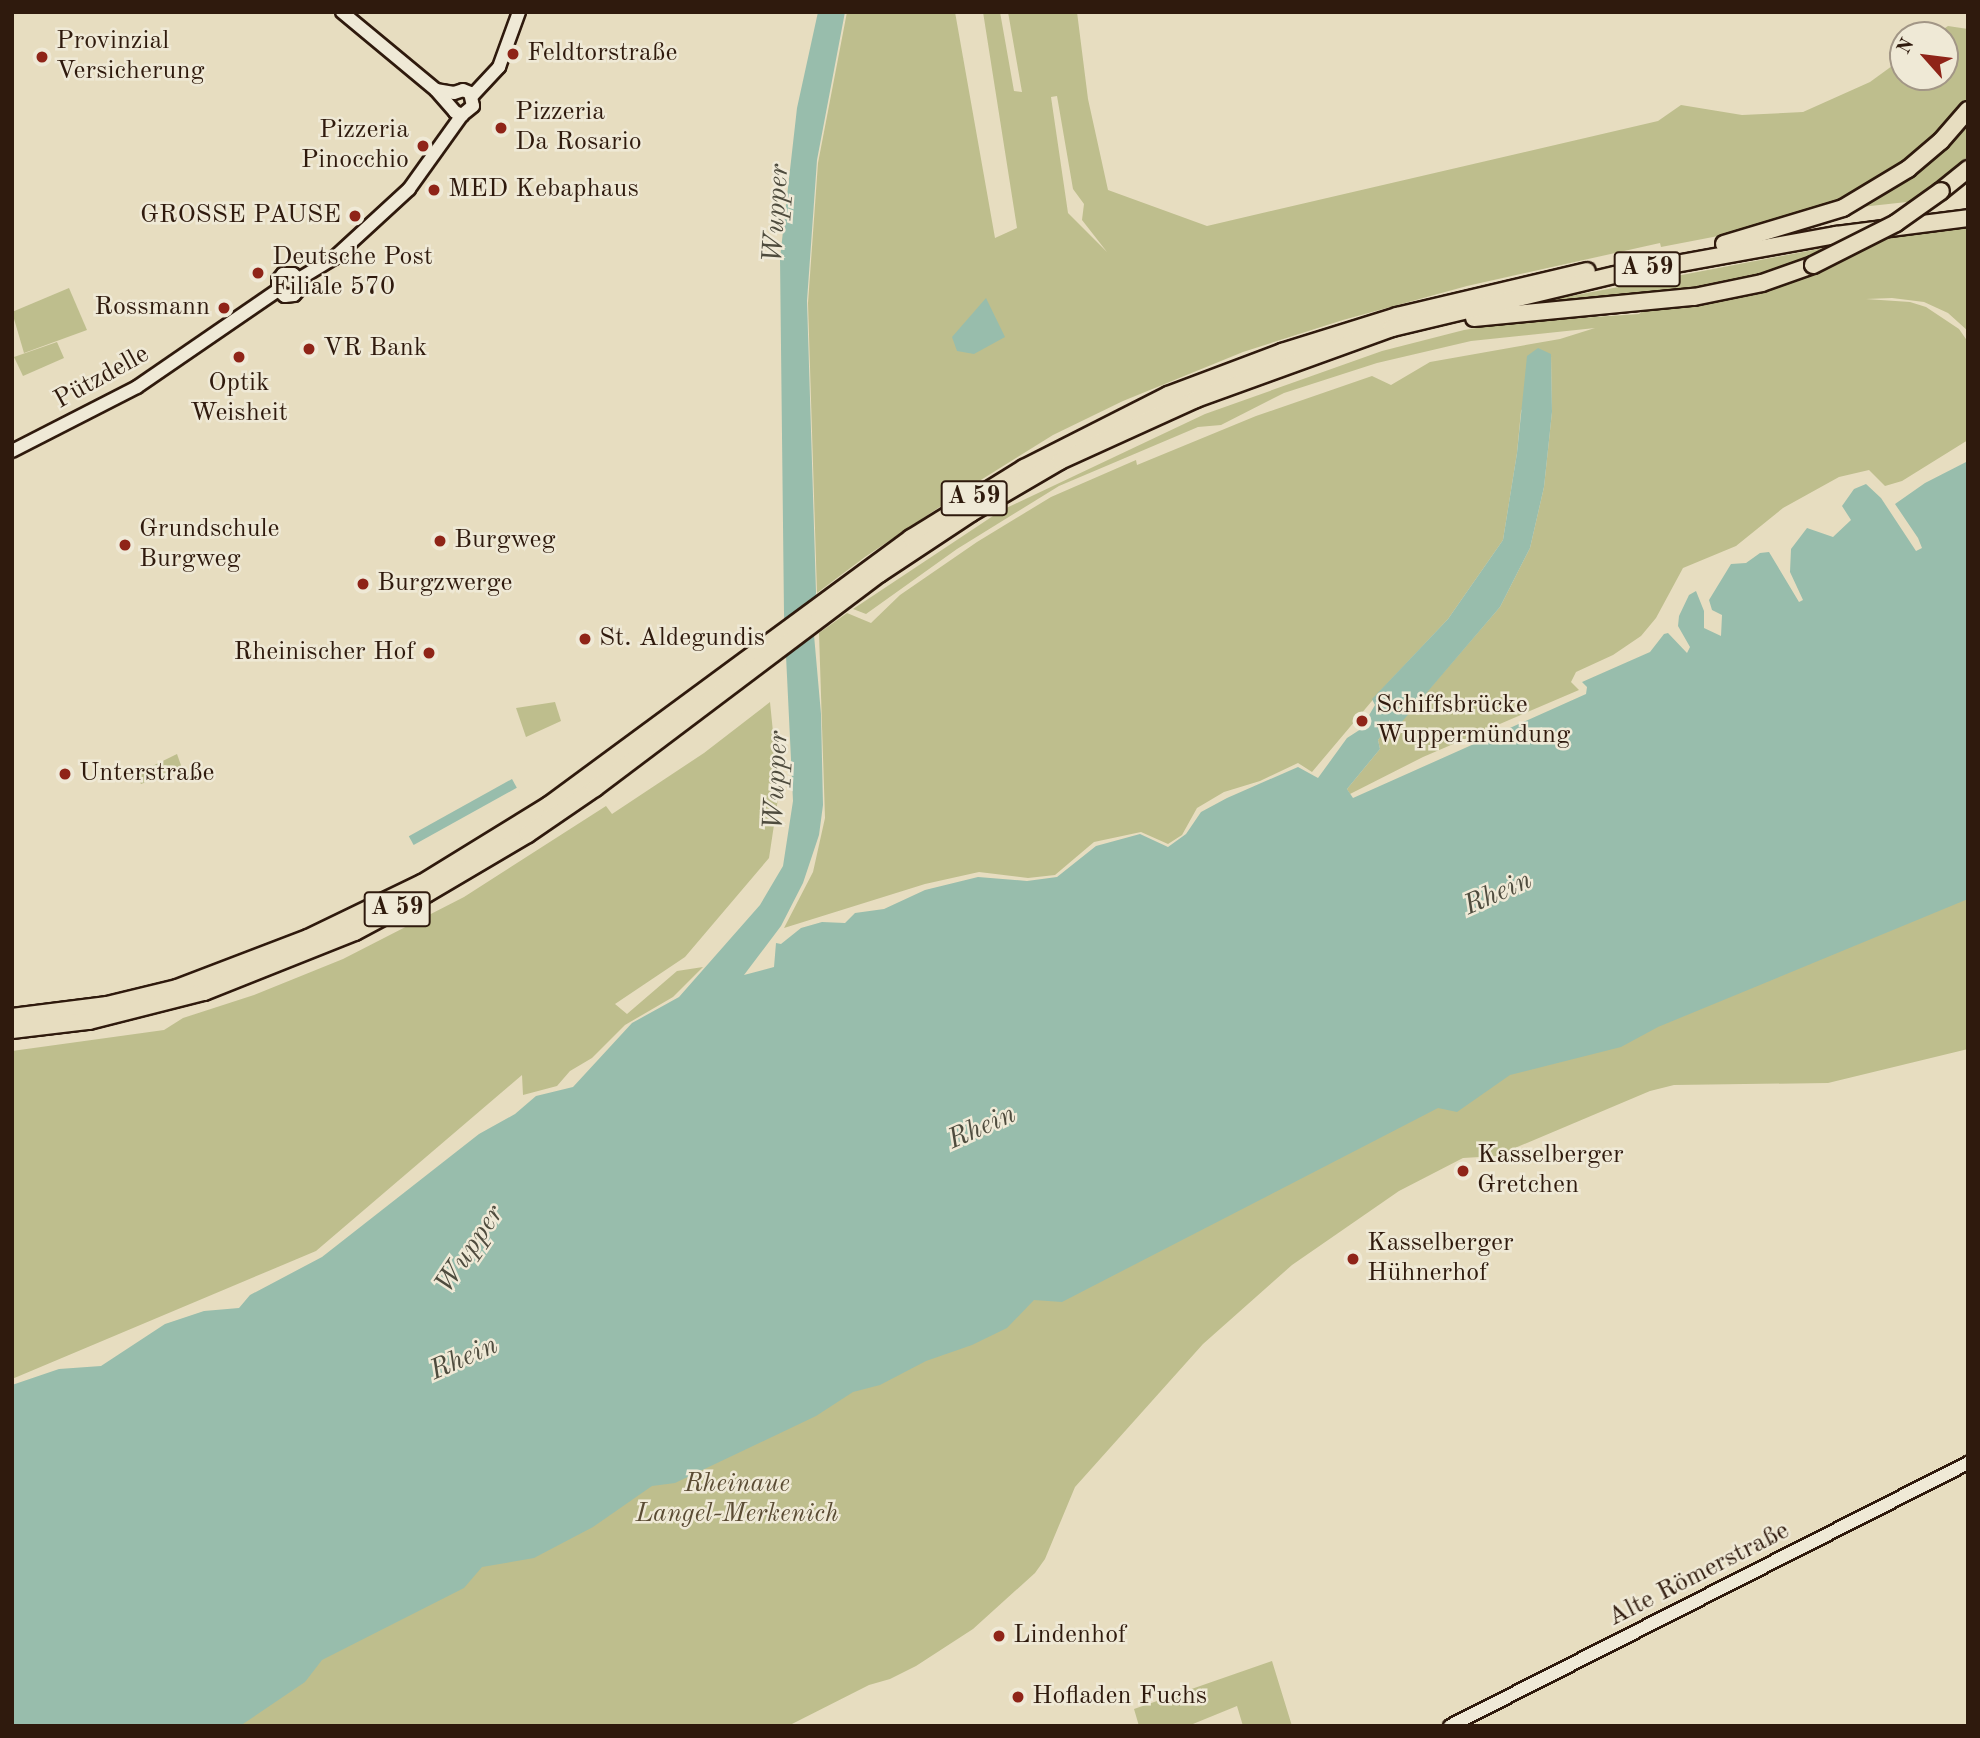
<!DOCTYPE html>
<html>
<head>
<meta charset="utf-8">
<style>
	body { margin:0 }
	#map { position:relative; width:1980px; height:1738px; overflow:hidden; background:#e7ddc0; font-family:"Old Standard TT",serif }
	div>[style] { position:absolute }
	.green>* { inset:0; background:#bebe8d }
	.water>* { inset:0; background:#98bdac; transform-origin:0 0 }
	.roads { filter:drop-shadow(2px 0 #2f1a0d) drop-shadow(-2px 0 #2f1a0d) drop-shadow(0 2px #2f1a0d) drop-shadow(0 -2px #2f1a0d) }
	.secondary>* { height:12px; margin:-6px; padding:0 6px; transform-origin:6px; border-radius:6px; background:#efe9d6 }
	.highway>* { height:16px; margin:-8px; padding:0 8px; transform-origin:8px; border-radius:8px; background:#e7ddc0 }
	.bridges { filter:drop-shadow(2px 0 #2f1a0d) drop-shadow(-2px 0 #2f1a0d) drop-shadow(0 2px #2f1a0d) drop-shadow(0 -2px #2f1a0d) }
	.highway-bridge>* { height:16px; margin:-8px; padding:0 8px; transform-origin:8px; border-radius:8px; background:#e7ddc0 }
	.dots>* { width:19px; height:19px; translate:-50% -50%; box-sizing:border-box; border:4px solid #efe9d6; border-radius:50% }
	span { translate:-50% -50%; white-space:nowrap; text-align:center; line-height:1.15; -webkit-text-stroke:5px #efe9d6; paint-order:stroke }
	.shield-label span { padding:2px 5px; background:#efe9d6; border:2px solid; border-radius:5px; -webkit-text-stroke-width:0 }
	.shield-label { font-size:24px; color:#2f1a0d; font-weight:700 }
	.poi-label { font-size:26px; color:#2f1a0d }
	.left { translate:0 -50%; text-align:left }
	.right { translate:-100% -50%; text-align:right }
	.street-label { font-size:26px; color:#2f1a0d }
	.park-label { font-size:26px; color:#5a4b33; font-style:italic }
	.water-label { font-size:28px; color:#4e4b3d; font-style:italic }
	.frame { position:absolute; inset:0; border:14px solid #2f1a0d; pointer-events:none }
	.north { position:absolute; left:1889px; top:21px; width:70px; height:70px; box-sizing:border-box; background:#efe9d6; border:2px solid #a29686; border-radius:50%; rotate:298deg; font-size:19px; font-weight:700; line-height:28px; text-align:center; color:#2f1a0d }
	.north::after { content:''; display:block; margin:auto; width:24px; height:32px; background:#8f2418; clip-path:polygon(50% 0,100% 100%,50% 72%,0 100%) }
</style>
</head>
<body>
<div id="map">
	<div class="green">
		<div style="clip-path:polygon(evenodd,847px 12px,955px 12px,995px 238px,1017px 228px,983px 12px,1000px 12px,1014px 91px,1022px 92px,1008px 12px,1077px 12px,1088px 99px,1108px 190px,1207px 226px,1658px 121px,1681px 105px,1742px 115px,1803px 112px,1870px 82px,1903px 58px,1903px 77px,1945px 77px,1945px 35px,1935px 35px,1948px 26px,1968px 29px,1968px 101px,1919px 154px,1850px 197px,1814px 211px,1739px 232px,1661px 247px,1660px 243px,1467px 286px,1343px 320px,1243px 352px,1123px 401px,1053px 435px,968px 488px,865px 557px,817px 593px,808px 303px,818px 163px,847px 12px,1057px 96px,1073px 189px,1084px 204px,1082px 220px,1107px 252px,1068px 213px,1051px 97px,1057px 96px)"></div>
		<div style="clip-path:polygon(1968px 117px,1968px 156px,1941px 182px,1916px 201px,1852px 208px)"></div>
		<div style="clip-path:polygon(1968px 225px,1968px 331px,1948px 313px,1924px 302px,1892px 298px,1866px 299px,1910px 302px,1926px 307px,1959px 329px,1968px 342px,1968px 440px,1902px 481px,1885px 486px,1869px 470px,1839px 477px,1783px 508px,1736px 546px,1683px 568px,1656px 618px,1641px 636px,1613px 655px,1576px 672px,1571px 682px,1579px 690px,1423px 757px,1350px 794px,1347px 789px,1380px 749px,1378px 740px,1391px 723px,1400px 723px,1500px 607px,1530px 548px,1544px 487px,1552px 412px,1551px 355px,1521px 411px,1517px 453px,1503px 540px,1448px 619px,1382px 689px,1312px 772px,1298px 763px,1260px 781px,1224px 792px,1197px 808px,1182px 835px,1168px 844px,1141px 832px,1094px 842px,1055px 875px,1028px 878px,979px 872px,925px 884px,784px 928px,813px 872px,825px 818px,819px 633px,847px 613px,871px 623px,900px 595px,977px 542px,1051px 497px,1136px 460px,1137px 465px,1256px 416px,1372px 376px,1391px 385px,1430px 362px,1560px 339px,1595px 328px,1471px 341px,1377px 363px,1284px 393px,1221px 425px,1198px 427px,1059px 486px,957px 549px,866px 614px,853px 609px,1002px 510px,1205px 414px,1382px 351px,1464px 330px,1507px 323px,1639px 314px,1645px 309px,1815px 272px,1881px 240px)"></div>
		<div style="clip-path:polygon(1845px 244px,1799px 265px,1709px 290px,1513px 307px)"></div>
		<div style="clip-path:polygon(69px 288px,87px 330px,24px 353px,12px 312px)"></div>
		<div style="clip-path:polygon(57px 342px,64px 358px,23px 376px,14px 357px)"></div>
		<div style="clip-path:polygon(1968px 700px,1968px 1049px,1828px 1083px,1674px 1085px,1650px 1091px,1496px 1156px,1463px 1158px,1399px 1191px,1292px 1265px,1203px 1344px,1075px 1487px,1045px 1559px,1035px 1573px,973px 1629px,916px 1666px,890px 1679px,869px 1685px,788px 1726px,12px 1726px,12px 1579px)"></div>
		<div style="clip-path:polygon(555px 702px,561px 721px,526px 737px,516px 708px)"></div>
		<div style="clip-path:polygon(770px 702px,779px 792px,769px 858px,685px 957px,615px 1004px,627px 1014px,677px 971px,703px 967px,673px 997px,625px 1025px,592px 1058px,570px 1071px,557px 1086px,523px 1095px,522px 1075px,316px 1251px,12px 1379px,12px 1051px,164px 1030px,183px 1018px,254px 995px,343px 959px,464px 897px,606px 806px,612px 814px,704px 753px)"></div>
		<div style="clip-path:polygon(177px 754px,182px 768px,141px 784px,136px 774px)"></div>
		<div style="clip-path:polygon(1272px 1661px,1292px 1726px,1243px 1726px,1237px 1706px,1188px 1726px,1139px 1726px,1134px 1709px)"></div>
	</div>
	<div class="water">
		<div style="clip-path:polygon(818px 12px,845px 12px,817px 160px,807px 301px,816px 592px,814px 635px,821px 714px,823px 805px,819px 835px,803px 883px,781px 926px,744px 975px,774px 967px,776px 943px,781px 944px,801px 928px,822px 922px,845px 923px,855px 913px,884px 909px,925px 890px,978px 877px,1027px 881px,1057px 877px,1096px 846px,1140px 834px,1168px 847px,1186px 834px,1201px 812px,1227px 798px,1298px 767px,1318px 778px,1347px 738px,1361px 729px,1375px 705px,1372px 699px,1448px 619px,1503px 540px,1517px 453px,1527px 356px,1538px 348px,1551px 354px,1552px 412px,1544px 487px,1530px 548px,1500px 607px,1400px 724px,1391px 723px,1378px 740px,1380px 749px,1347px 789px,1353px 798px,1586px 694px,1587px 687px,1582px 682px,1650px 652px,1664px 634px,1668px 633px,1687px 653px,1690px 647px,1678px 626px,1679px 616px,1689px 595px,1696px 591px,1704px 611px,1704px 628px,1721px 636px,1722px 615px,1712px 610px,1709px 600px,1731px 564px,1746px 563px,1760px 553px,1769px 552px,1799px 602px,1803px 600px,1790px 572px,1791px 549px,1807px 528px,1833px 537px,1851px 520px,1842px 506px,1854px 489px,1866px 484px,1881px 498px,1916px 551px,1922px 548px,1918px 538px,1895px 504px,1925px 483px,1968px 461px,1968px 899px,1658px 1027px,1621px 1047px,1510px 1075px,1457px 1112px,1438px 1108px,1062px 1302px,1034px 1300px,1007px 1328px,972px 1345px,926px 1361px,880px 1385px,853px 1392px,816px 1416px,675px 1483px,652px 1486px,593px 1527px,534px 1558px,482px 1567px,464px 1588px,322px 1660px,305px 1682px,240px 1726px,12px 1726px,12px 1385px,59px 1369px,101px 1366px,165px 1324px,204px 1311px,239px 1308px,250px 1295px,322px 1257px,479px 1134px,515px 1114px,536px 1096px,573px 1087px,632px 1023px,679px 997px,760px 905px,783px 866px,793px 801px,784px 614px,780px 258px,797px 108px)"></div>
		<div style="clip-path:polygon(986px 298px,1005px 337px,974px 354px,957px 351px,952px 337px)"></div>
		<div style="left:512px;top:779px;width:10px;height:118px;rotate:61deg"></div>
	</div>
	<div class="roads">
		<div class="secondary">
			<div style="left:342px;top:12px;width:122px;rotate:39.7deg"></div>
			<div style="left:436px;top:90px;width:29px;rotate:49deg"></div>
			<div style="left:455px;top:112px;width:8px;rotate:23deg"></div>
			<div style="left:436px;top:90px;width:18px;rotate:9deg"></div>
			<div style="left:454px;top:93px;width:9px;rotate:-18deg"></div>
			<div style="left:463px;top:90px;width:8px;rotate:23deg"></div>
			<div style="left:470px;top:93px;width:13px;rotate:77deg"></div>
			<div style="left:473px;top:106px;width:14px;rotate:141deg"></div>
			<div style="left:472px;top:96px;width:40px;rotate:-47deg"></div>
			<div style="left:499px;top:67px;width:59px;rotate:-70deg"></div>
			<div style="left:299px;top:279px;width:41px;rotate:-31deg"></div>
			<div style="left:334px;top:258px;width:102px;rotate:-42.6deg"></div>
			<div style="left:409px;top:189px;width:91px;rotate:-54.4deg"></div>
			<div style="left:278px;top:290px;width:10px;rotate:-90deg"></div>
			<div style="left:278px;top:280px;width:8px;rotate:-50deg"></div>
			<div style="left:283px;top:274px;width:10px"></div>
			<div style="left:293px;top:274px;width:8px;rotate:40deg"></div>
			<div style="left:278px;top:290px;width:9px;rotate:41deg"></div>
			<div style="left:285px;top:296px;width:9px;rotate:-6deg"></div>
			<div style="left:294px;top:295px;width:9px;rotate:-49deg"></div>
			<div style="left:300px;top:288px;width:9px;rotate:-96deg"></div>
			<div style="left:12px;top:451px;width:140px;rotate:-27.1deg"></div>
			<div style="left:137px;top:387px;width:171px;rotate:-34.5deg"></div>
			<div style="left:1450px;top:1726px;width:581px;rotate:-26.92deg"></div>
		</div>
		<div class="highway">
			<div style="left:1941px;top:191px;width:35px;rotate:-39deg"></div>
			<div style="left:1724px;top:244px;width:124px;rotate:-16.8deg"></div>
			<div style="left:1843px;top:208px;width:76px;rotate:-31deg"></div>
			<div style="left:1908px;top:169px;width:43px;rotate:-40.3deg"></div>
			<div style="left:1941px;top:141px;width:41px;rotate:-48.9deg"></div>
			<div style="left:1474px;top:318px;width:221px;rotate:-5.5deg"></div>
			<div style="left:1694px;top:297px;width:69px;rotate:-11.6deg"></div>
			<div style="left:1762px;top:283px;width:54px;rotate:-19.4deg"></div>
			<div style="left:12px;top:1017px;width:96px;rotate:-7.2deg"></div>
			<div style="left:107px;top:1005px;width:72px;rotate:-13.7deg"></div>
			<div style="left:177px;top:988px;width:140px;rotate:-20.9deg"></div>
			<div style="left:308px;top:938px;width:127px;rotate:-25.8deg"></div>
			<div style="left:422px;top:883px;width:149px;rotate:-31.6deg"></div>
			<div style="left:549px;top:805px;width:450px;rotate:-36.4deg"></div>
			<div style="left:911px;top:538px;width:133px;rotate:-31.8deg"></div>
			<div style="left:1024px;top:468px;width:161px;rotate:-26.9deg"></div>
			<div style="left:1168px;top:395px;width:122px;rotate:-20.7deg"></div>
			<div style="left:1282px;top:352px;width:121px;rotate:-17.4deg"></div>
			<div style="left:1397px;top:316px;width:195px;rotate:-13.3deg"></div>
			<div style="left:12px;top:1030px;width:78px;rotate:-6.7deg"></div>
			<div style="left:89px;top:1021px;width:119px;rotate:-14.2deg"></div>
			<div style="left:204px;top:992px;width:162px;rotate:-21.7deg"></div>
			<div style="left:355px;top:932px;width:81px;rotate:-28.2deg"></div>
			<div style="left:426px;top:894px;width:118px;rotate:-30.5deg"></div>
			<div style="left:528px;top:834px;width:81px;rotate:-34.5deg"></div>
			<div style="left:595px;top:788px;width:356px;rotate:-37deg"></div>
			<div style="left:879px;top:574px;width:110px;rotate:-33.5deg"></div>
			<div style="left:971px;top:513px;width:103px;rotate:-30.3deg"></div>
			<div style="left:1060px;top:461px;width:149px;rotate:-24.5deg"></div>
			<div style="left:1196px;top:399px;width:208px;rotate:-19.9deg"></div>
			<div style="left:1392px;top:328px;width:229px;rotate:-13.4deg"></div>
			<div style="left:1615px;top:275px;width:225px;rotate:-10.3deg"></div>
			<div style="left:1836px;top:235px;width:133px;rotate:-7.3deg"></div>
		</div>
	</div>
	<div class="bridges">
		<div class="highway-bridge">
			<div style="left:1813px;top:265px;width:93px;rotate:-26.8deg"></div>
			<div style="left:1896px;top:223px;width:55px;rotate:-35.4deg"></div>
		</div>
	</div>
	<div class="dots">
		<div style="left:513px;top:54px;background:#8f2418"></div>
		<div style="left:42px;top:57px;background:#8f2418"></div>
		<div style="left:501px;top:128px;background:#8f2418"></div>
		<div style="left:423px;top:146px;background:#8f2418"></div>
		<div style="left:434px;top:190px;background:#8f2418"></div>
		<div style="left:355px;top:216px;background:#8f2418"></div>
		<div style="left:258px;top:273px;background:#8f2418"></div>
		<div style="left:224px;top:308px;background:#8f2418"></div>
		<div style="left:309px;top:349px;background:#8f2418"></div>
		<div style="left:239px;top:357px;background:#8f2418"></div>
		<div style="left:440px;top:541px;background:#8f2418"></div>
		<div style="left:125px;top:545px;background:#8f2418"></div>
		<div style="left:363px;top:584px;background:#8f2418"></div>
		<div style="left:585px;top:639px;background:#8f2418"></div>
		<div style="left:429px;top:653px;background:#8f2418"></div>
		<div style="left:1362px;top:721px;background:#8f2418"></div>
		<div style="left:65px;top:774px;background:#8f2418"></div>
		<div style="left:1463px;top:1171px;background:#8f2418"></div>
		<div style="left:1353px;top:1259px;background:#8f2418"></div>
		<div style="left:999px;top:1636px;background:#8f2418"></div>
		<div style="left:1018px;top:1697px;background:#8f2418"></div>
	</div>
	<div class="shield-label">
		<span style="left:1647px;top:269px">A 59</span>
		<span style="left:974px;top:498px">A 59</span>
		<span style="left:397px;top:909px">A 59</span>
	</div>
	<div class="poi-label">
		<span class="left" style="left:56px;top:57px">Provinzial<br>Versicherung</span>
		<span class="left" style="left:527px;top:54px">Feldtorstraße</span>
		<span class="left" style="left:515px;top:128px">Pizzeria<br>Da Rosario</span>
		<span class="right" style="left:409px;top:146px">Pizzeria<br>Pinocchio</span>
		<span class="left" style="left:448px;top:190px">MED Kebaphaus</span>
		<span class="right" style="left:341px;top:216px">GROSSE PAUSE</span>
		<span class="left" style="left:272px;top:273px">Deutsche Post<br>Filiale 570</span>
		<span class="right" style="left:210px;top:308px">Rossmann</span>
		<span class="left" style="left:323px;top:349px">VR Bank</span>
		<span style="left:239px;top:399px">Optik<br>Weisheit</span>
		<span class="left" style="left:139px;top:545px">Grundschule<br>Burgweg</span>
		<span class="left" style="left:454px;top:541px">Burgweg</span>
		<span class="left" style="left:377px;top:584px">Burgzwerge</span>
		<span class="left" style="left:599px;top:639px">St. Aldegundis</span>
		<span class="right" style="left:415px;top:653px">Rheinischer Hof</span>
		<span class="left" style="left:1376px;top:721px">Schiffsbrücke<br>Wuppermündung</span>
		<span class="left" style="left:79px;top:774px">Unterstraße</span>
		<span class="left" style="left:1477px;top:1171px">Kasselberger<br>Gretchen</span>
		<span class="left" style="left:1367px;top:1259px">Kasselberger<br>Hühnerhof</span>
		<span class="left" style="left:1013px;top:1636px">Lindenhof</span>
		<span class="left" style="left:1032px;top:1697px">Hofladen Fuchs</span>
	</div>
	<div class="street-label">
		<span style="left:102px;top:378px;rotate:-29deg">Pützdelle</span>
		<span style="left:1699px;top:1575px;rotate:-27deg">Alte Römerstraße</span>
	</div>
	<div class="park-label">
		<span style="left:737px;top:1500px">Rheinaue<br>Langel-Merkenich</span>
	</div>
	<div class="water-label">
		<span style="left:777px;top:214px;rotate:-86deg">Wupper</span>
		<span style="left:777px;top:781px;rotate:-87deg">Wupper</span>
		<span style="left:1498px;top:894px;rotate:-24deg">Rhein</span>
		<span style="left:982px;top:1128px;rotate:-24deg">Rhein</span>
		<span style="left:470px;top:1250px;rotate:-56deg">Wupper</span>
		<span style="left:464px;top:1359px;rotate:-24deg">Rhein</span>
	</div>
	<div class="frame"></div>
	<div class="north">N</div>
</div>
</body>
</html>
